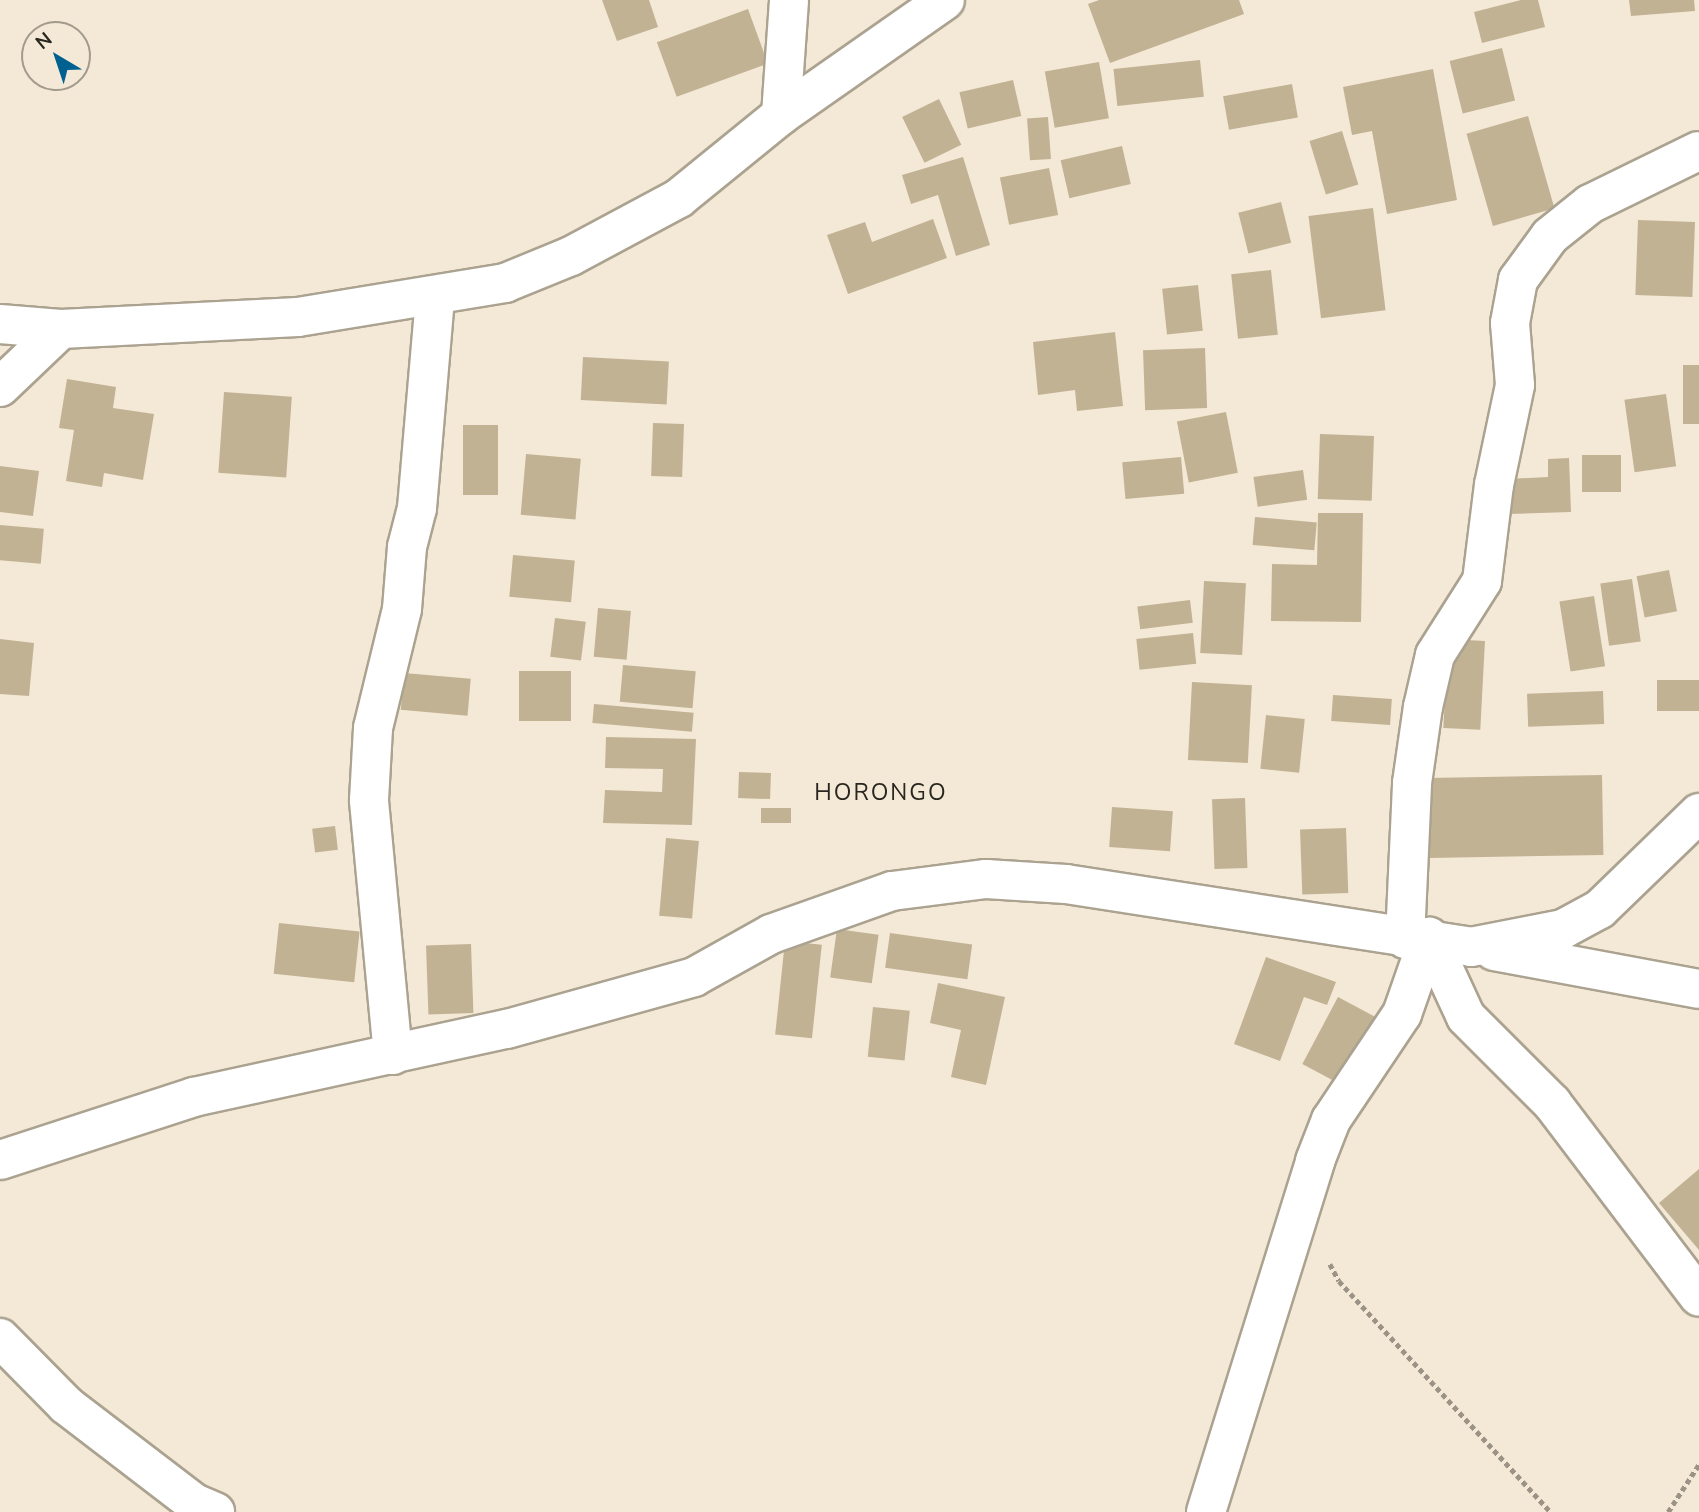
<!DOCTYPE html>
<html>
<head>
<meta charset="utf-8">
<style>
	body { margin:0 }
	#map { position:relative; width:1699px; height:1512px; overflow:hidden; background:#f3e9d6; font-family:"Nunito Sans",sans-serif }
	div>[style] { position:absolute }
	.building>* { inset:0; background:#c2b294; transform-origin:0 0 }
	.path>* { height:4.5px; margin-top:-2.25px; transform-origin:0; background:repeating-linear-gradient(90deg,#9b9486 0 5px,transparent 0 8.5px) }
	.roads { filter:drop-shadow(2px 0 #aba290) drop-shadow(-2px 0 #aba290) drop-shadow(0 2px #aba290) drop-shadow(0 -2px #aba290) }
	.minor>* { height:38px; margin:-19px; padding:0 19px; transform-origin:19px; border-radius:19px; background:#fff }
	span { translate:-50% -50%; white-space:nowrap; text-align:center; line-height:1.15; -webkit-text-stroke:7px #f3e9d6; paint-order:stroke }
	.quarter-label { font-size:23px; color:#29261f; letter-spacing:2px }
	.north { position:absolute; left:21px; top:21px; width:70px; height:70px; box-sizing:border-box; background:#f3e9d6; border:2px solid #a29b8d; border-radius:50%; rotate:321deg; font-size:19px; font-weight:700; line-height:28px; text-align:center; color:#29261f }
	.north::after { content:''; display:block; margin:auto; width:24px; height:32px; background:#006191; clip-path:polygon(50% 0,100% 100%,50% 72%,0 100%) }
</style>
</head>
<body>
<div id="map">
	<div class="building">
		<div style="clip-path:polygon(602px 0,649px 0,658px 27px,617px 41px)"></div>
		<div style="clip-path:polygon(1099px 0,1239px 0,1244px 14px,1110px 63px,1088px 4px)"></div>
		<div style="clip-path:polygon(1521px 0,1538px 0,1545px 27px,1482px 43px,1474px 12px)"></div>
		<div style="clip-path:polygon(1629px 0,1694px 0,1695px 11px,1631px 16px)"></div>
		<div style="left:748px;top:9px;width:58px;height:97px;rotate:70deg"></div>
		<div style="left:1502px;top:48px;width:54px;height:54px;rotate:76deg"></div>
		<div style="left:1200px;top:60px;width:37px;height:87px;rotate:84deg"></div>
		<div style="left:1099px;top:62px;width:57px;height:55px;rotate:80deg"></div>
		<div style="clip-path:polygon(1433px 69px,1457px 200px,1387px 214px,1372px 131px,1352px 135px,1343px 87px)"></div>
		<div style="left:1013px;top:80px;width:37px;height:55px;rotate:77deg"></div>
		<div style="left:1292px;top:84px;width:34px;height:70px;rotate:80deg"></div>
		<div style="left:939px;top:99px;width:51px;height:41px;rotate:64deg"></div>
		<div style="left:1528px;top:116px;width:96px;height:64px;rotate:74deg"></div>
		<div style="left:1048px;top:117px;width:42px;height:21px;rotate:86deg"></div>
		<div style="left:1342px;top:131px;width:56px;height:34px;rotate:73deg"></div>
		<div style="left:1122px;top:146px;width:39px;height:63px;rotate:77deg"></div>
		<div style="clip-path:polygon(963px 157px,990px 245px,956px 256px,938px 195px,911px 204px,902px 175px)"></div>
		<div style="left:1049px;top:168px;width:48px;height:50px;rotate:79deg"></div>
		<div style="left:1281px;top:202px;width:42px;height:44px;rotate:76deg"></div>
		<div style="left:1373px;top:208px;width:103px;height:65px;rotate:83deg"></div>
		<div style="clip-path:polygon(933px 219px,947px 258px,848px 294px,827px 235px,865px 222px,872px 242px)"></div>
		<div style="left:1638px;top:220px;width:57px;height:75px;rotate:2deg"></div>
		<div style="left:1271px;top:270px;width:65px;height:40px;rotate:84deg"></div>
		<div style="left:1198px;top:285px;width:46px;height:36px;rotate:84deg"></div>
		<div style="clip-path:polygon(1115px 332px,1123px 406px,1077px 411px,1075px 390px,1038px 395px,1033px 342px)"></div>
		<div style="left:1205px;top:348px;width:60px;height:62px;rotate:88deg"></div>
		<div style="left:583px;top:357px;width:86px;height:43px;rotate:3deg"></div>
		<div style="left:1683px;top:365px;width:16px;height:59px"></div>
		<div style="clip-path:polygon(67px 379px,116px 387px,113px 408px,154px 414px,143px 480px,104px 473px,102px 487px,66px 481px,74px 430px,59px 428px)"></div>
		<div style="left:224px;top:392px;width:68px;height:81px;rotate:4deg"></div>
		<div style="left:1666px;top:394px;width:73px;height:42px;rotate:82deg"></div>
		<div style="left:1226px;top:412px;width:62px;height:50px;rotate:79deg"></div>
		<div style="left:653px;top:423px;width:31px;height:53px;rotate:2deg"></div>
		<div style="left:498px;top:425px;width:70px;height:35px;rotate:90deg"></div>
		<div style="left:1320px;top:434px;width:54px;height:65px;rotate:2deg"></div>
		<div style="left:526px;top:454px;width:55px;height:61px;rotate:5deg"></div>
		<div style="left:1582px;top:455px;width:39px;height:37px"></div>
		<div style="left:1181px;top:457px;width:37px;height:59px;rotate:85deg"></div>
		<div style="clip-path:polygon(1569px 458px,1571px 512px,1509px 514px,1508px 479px,1548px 477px,1548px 459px)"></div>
		<div style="clip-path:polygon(0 466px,39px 471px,33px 516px,0 512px)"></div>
		<div style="left:1303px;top:470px;width:30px;height:50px;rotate:82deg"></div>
		<div style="clip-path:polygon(1318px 513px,1363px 513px,1361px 622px,1271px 621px,1272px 564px,1317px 565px)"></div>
		<div style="left:1255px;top:517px;width:62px;height:28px;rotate:5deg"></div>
		<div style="left:0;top:525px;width:44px;height:35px;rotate:5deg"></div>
		<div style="left:513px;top:555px;width:62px;height:42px;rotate:5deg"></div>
		<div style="left:1669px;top:570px;width:42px;height:33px;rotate:79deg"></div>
		<div style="left:1632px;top:579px;width:63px;height:32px;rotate:82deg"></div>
		<div style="left:1204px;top:581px;width:42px;height:72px;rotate:3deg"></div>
		<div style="left:1594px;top:596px;width:71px;height:35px;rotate:81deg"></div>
		<div style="left:1190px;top:600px;width:23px;height:53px;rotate:83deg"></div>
		<div style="left:598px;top:608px;width:33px;height:49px;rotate:5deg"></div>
		<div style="left:555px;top:618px;width:31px;height:39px;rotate:7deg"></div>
		<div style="left:1193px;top:633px;width:31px;height:57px;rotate:84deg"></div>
		<div style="clip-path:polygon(0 639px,34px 643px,29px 696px,0 694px)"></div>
		<div style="left:1448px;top:639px;width:37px;height:89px;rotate:3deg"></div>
		<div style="left:623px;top:665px;width:73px;height:37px;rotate:5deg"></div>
		<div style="left:519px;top:671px;width:52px;height:50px"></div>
		<div style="left:404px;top:673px;width:67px;height:37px;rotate:5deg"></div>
		<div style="left:1699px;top:680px;width:31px;height:42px;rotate:90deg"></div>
		<div style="left:1192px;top:682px;width:60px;height:78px;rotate:3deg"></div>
		<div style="left:1603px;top:691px;width:33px;height:76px;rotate:88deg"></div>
		<div style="left:1333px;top:695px;width:59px;height:26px;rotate:4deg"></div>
		<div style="left:594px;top:704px;width:100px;height:19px;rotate:5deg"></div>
		<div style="left:1266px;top:715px;width:39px;height:54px;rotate:6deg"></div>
		<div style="clip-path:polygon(606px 737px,696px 739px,692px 825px,603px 823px,605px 790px,662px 792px,663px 769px,605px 768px)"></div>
		<div style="left:739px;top:772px;width:32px;height:26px;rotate:2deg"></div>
		<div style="left:1602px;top:775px;width:80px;height:174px;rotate:89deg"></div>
		<div style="left:1245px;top:798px;width:70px;height:33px;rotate:88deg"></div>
		<div style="left:1112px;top:807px;width:61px;height:40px;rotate:4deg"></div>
		<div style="left:761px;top:808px;width:30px;height:15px"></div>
		<div style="left:335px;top:826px;width:24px;height:23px;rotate:83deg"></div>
		<div style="left:1346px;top:828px;width:65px;height:46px;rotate:88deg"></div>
		<div style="left:666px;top:838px;width:33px;height:78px;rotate:5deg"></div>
		<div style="left:279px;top:923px;width:81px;height:51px;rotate:6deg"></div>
		<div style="left:837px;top:929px;width:42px;height:49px;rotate:8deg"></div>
		<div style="left:890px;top:933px;width:83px;height:35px;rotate:8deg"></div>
		<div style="left:785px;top:941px;width:37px;height:94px;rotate:6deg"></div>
		<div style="left:471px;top:944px;width:69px;height:45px;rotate:88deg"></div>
		<div style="clip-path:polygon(1266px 957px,1336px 982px,1327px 1005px,1304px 997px,1280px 1061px,1234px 1044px)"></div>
		<div style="clip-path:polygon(938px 983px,1005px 997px,986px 1085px,951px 1077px,961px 1030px,930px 1023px)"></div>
		<div style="left:1338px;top:997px;width:44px;height:76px;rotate:28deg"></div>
		<div style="left:873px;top:1007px;width:37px;height:50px;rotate:6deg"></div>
		<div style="clip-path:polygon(1699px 1169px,1699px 1250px,1659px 1203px)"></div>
	</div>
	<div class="path">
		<div style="left:1330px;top:1264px;width:19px;rotate:62deg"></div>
		<div style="left:1339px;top:1281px;width:314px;rotate:47.5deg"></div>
		<div style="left:1668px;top:1512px;width:57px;rotate:-57.1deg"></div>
	</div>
	<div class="roads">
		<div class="minor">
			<div style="left:781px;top:115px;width:115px;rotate:-86deg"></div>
			<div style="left:0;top:324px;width:61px;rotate:4.7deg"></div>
			<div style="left:61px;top:329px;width:237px;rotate:-2.9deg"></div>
			<div style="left:298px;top:317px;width:210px;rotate:-9.3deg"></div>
			<div style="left:505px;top:283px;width:71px;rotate:-22.2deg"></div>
			<div style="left:571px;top:256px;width:123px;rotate:-28.2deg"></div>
			<div style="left:679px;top:198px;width:132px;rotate:-39.1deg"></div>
			<div style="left:781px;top:115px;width:200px;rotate:-35deg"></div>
			<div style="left:0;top:387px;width:84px;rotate:-43.6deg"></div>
			<div style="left:1429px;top:937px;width:88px;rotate:65.2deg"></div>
			<div style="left:1466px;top:1017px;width:122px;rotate:45deg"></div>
			<div style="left:1552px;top:1103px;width:243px;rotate:52.8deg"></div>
			<div style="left:1405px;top:939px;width:156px;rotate:-87.4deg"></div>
			<div style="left:1412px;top:783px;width:77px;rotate:-81.8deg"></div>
			<div style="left:1423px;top:707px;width:53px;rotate:-77deg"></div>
			<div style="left:1435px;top:655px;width:88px;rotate:-57.6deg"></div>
			<div style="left:1482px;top:581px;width:97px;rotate:-82.9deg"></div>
			<div style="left:1494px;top:485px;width:102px;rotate:-78.1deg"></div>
			<div style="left:1515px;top:385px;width:62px;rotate:-94.6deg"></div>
			<div style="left:1510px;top:323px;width:44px;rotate:-79.5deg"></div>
			<div style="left:1518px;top:280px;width:54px;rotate:-54deg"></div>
			<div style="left:1550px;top:236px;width:51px;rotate:-38.7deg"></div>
			<div style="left:1590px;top:204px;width:120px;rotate:-26.1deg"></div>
			<div style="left:1494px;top:951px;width:208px;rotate:10.5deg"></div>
			<div style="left:393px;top:1055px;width:256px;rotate:-95.4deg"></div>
			<div style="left:369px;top:800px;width:72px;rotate:-86.8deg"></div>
			<div style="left:373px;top:728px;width:122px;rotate:-76.3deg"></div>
			<div style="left:402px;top:609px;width:62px;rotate:-85.4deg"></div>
			<div style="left:407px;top:547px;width:40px;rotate:-75.6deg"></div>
			<div style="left:417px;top:508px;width:210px;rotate:-85.1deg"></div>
			<div style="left:0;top:1160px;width:204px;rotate:-18deg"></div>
			<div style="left:194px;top:1097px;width:320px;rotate:-12.3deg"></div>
			<div style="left:507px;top:1029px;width:194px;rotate:-15.5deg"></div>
			<div style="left:694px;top:977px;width:88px;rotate:-29.2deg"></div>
			<div style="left:771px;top:934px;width:128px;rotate:-19.6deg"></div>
			<div style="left:892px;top:891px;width:95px;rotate:-7.3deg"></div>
			<div style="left:986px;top:879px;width:80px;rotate:3.6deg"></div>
			<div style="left:1066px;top:884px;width:410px;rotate:8.8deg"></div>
			<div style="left:1471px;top:947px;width:94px;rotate:-11.1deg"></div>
			<div style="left:1563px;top:929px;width:42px;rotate:-28.4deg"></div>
			<div style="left:1600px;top:909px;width:138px;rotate:-44.1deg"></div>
			<div style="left:0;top:1338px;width:94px;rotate:45.4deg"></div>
			<div style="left:66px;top:1405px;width:161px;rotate:37.4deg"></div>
			<div style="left:194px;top:1503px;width:23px;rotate:23deg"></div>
			<div style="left:1206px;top:1512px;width:368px;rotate:-72.7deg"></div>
			<div style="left:1315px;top:1161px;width:44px;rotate:-68.7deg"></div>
			<div style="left:1331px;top:1120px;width:128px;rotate:-56.2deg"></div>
			<div style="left:1402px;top:1014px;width:82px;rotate:-70.7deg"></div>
		</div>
	</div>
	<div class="quarter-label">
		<span style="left:881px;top:793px">HORONGO</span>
	</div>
	<div class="north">N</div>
</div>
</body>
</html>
